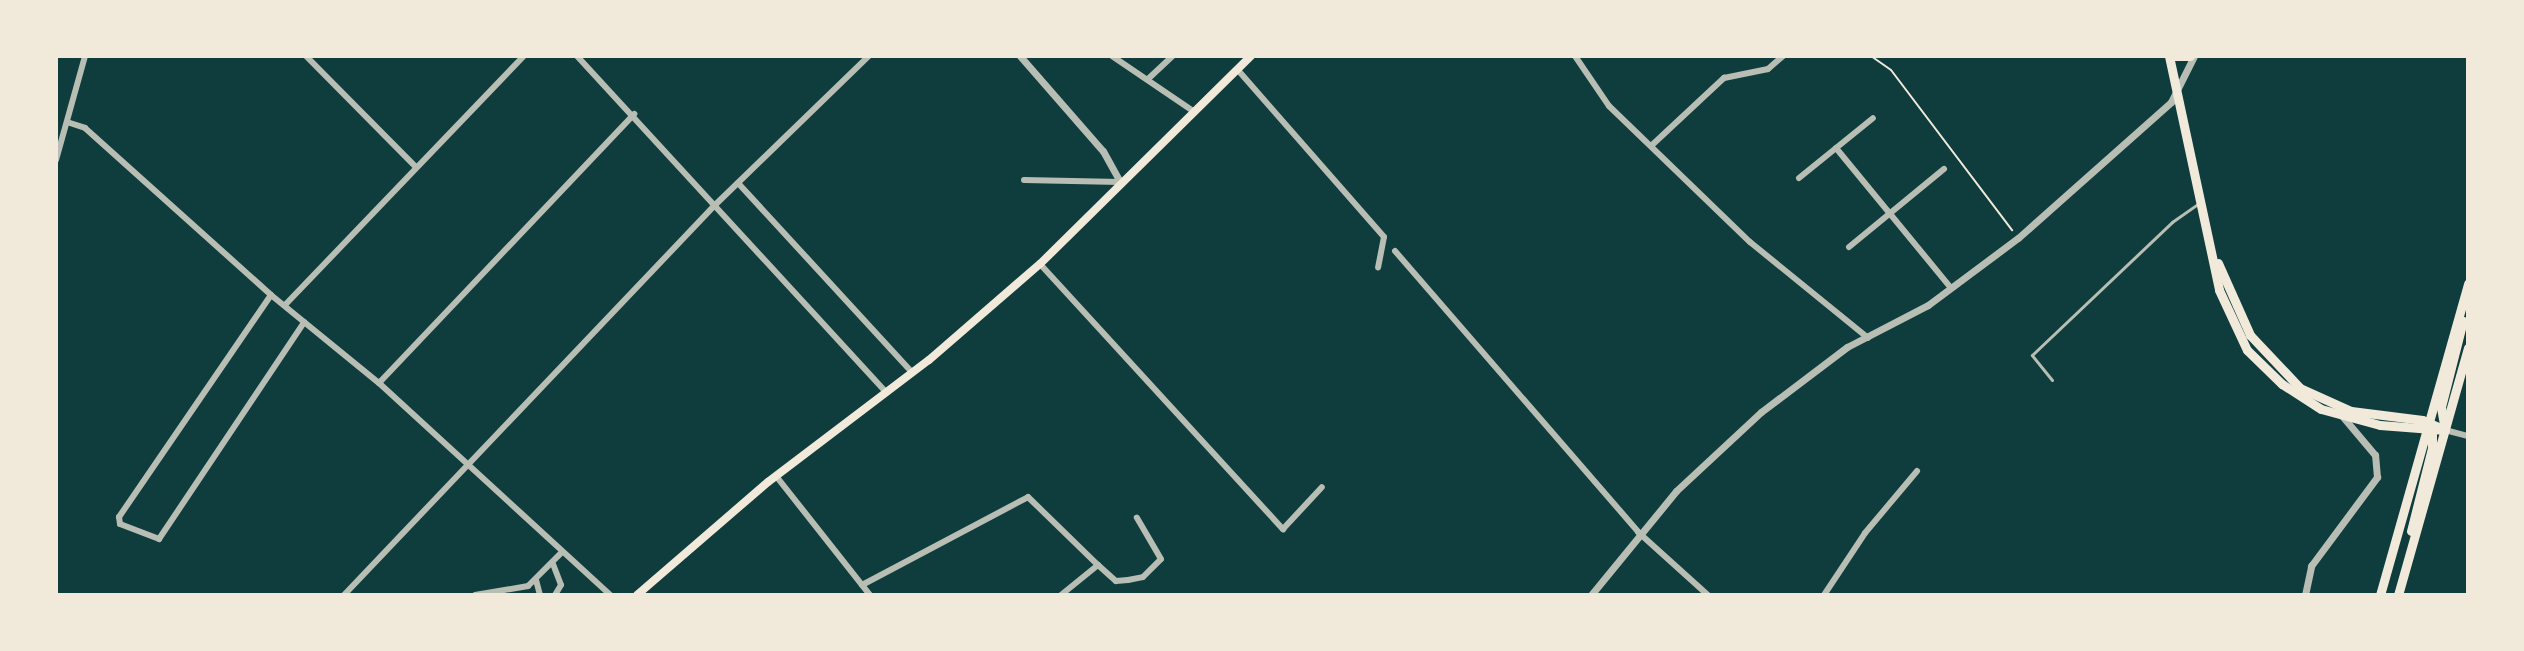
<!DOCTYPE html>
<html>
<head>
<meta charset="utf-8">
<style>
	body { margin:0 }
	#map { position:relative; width:2524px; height:651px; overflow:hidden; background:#0f3d3e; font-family:"PT Sans Narrow",sans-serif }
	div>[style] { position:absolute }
	.path>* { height:2px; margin:-1px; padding:0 1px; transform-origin:1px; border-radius:1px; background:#f1e9da }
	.service>* { height:3px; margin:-1.5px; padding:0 1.5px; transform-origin:1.5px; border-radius:1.5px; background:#b8beb3 }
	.minor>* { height:6px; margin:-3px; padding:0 3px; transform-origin:3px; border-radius:3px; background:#b8beb3 }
	.tertiary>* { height:7px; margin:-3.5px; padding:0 3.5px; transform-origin:3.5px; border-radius:3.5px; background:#b8beb3 }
	.secondary>* { height:8px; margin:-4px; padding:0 4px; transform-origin:4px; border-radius:4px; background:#f1e9da }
	.primary>* { height:9px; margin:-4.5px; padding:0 4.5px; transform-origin:4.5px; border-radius:4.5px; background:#f1e9da }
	span { translate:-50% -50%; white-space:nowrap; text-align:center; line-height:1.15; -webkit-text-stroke:8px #f1e9da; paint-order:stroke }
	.frame { position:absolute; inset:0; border:58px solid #f1e9da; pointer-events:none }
</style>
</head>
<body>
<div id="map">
	<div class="path">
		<div style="left:1871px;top:56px;width:24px;rotate:35deg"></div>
		<div style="left:1891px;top:70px;width:201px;rotate:52.9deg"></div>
	</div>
	<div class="service">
		<div style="left:2052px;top:380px;width:32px;rotate:-129deg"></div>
		<div style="left:2032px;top:355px;width:193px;rotate:-43.5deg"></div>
		<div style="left:2172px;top:222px;width:32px;rotate:-35deg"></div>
	</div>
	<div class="minor">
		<div style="left:306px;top:56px;width:156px;rotate:45.3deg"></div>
		<div style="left:577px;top:56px;width:456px;rotate:47.4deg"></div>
		<div style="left:1112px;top:56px;width:98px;rotate:34.2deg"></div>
		<div style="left:1575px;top:56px;width:60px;rotate:55.8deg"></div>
		<div style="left:1609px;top:106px;width:196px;rotate:44deg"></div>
		<div style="left:1750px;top:242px;width:152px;rotate:39.1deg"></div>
		<div style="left:1237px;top:69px;width:223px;rotate:48.8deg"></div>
		<div style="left:1384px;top:237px;width:31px;rotate:101deg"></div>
		<div style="left:1148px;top:79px;width:34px;rotate:-43deg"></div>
		<div style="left:67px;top:122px;width:19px;rotate:18deg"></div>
		<div style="left:85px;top:128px;width:250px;rotate:41.9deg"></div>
		<div style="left:271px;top:295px;width:139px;rotate:39.2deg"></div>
		<div style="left:379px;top:383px;width:314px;rotate:42.5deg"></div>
		<div style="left:1651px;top:146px;width:100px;rotate:-43deg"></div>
		<div style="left:1724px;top:78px;width:45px;rotate:-11.6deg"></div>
		<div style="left:1768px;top:69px;width:20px;rotate:-41deg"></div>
		<div style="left:1836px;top:148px;width:180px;rotate:50.6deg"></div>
		<div style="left:56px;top:160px;width:108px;rotate:-74.4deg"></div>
		<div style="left:1799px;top:178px;width:95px;rotate:-39deg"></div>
		<div style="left:1024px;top:180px;width:96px;rotate:1.2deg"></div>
		<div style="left:738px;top:183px;width:257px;rotate:47.4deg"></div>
		<div style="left:1849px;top:247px;width:123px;rotate:-39.4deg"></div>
		<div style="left:1395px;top:251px;width:371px;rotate:49.1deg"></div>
		<div style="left:1638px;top:532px;width:94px;rotate:42deg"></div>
		<div style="left:1040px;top:264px;width:360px;rotate:47.5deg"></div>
		<div style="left:1283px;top:529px;width:57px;rotate:-47.1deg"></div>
		<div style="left:271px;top:295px;width:269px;rotate:124.4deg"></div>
		<div style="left:119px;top:517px;width:7px;rotate:82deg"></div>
		<div style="left:120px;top:524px;width:42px;rotate:21deg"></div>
		<div style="left:159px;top:539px;width:261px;rotate:-56.2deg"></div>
		<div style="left:285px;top:305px;width:345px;rotate:-46.2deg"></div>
		<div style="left:379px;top:383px;width:371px;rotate:-46.5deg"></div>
		<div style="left:2445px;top:430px;width:24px;rotate:15deg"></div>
		<div style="left:776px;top:476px;width:152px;rotate:51.7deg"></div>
		<div style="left:553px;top:564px;width:22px;rotate:69deg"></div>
		<div style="left:561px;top:585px;width:12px;rotate:121deg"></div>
		<div style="left:1098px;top:565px;width:24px;rotate:42deg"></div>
		<div style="left:1116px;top:581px;width:12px;rotate:-5deg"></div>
		<div style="left:1128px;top:580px;width:15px;rotate:-11deg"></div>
		<div style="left:1143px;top:577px;width:25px;rotate:-45deg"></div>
		<div style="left:1161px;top:559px;width:48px;rotate:-120.3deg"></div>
		<div style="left:536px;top:580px;width:16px;rotate:75deg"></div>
		<div style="left:862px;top:585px;width:188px;rotate:-27.9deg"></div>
		<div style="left:1028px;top:497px;width:98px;rotate:44.2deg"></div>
		<div style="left:1098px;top:565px;width:48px;rotate:141deg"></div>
		<div style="left:344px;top:595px;width:537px;rotate:-46.43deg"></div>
		<div style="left:714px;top:206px;width:216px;rotate:-44.1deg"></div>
		<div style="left:475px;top:595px;width:54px;rotate:-9.6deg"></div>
		<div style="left:528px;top:586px;width:48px;rotate:-45deg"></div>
		<div style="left:1824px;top:595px;width:74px;rotate:-56.5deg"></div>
		<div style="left:1865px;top:533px;width:81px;rotate:-50deg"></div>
	</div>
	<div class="tertiary">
		<div style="left:1020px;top:56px;width:126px;rotate:48.9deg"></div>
		<div style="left:1103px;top:151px;width:35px;rotate:61deg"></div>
		<div style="left:1591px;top:595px;width:134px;rotate:-50.7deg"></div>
		<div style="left:1676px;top:491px;width:116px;rotate:-42.9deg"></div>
		<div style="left:1761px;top:412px;width:108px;rotate:-37.1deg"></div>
		<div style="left:1847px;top:347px;width:91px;rotate:-27.4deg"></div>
		<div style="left:1928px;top:305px;width:112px;rotate:-36.7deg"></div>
		<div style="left:2018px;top:238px;width:205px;rotate:-41.6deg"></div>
		<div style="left:2171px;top:102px;width:51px;rotate:-63.4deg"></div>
		<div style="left:2305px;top:595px;width:30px;rotate:-78deg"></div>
		<div style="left:2311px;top:566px;width:111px;rotate:-53.4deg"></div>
		<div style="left:2377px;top:477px;width:22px;rotate:-95deg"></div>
		<div style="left:2375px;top:455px;width:50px;rotate:-130.1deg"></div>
	</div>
	<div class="secondary">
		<div style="left:637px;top:595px;width:173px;rotate:-40.8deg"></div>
		<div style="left:768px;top:482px;width:202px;rotate:-37.2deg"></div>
		<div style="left:929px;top:360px;width:147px;rotate:-40.9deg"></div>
		<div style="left:1040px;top:264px;width:296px;rotate:-44.6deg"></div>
	</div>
	<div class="primary">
		<div style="left:2169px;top:56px;width:239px;rotate:77.9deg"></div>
		<div style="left:2219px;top:290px;width:66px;rotate:65deg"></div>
		<div style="left:2247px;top:350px;width:49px;rotate:44.2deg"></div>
		<div style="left:2282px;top:384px;width:46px;rotate:32.7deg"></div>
		<div style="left:2321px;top:409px;width:61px;rotate:15.2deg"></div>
		<div style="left:2380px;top:425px;width:65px;rotate:4.4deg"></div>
		<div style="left:2174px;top:56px;width:16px"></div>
		<div style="left:2218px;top:263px;width:79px;rotate:66deg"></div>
		<div style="left:2250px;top:335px;width:73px;rotate:46.7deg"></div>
		<div style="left:2300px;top:388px;width:56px;rotate:24.3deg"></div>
		<div style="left:2351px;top:411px;width:72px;rotate:7.2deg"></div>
		<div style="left:2422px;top:420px;width:25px;rotate:23deg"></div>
		<div style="left:2445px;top:430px;width:23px;rotate:-100deg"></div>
		<div style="left:2441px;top:407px;width:89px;rotate:-75.7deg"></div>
		<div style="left:2411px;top:531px;width:86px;rotate:-75.8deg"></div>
		<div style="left:2432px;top:448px;width:19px;rotate:-90deg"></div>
		<div style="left:2380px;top:595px;width:324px;rotate:-74.2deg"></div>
		<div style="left:2398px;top:595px;width:257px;rotate:-74.2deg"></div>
	</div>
	<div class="frame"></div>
</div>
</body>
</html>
